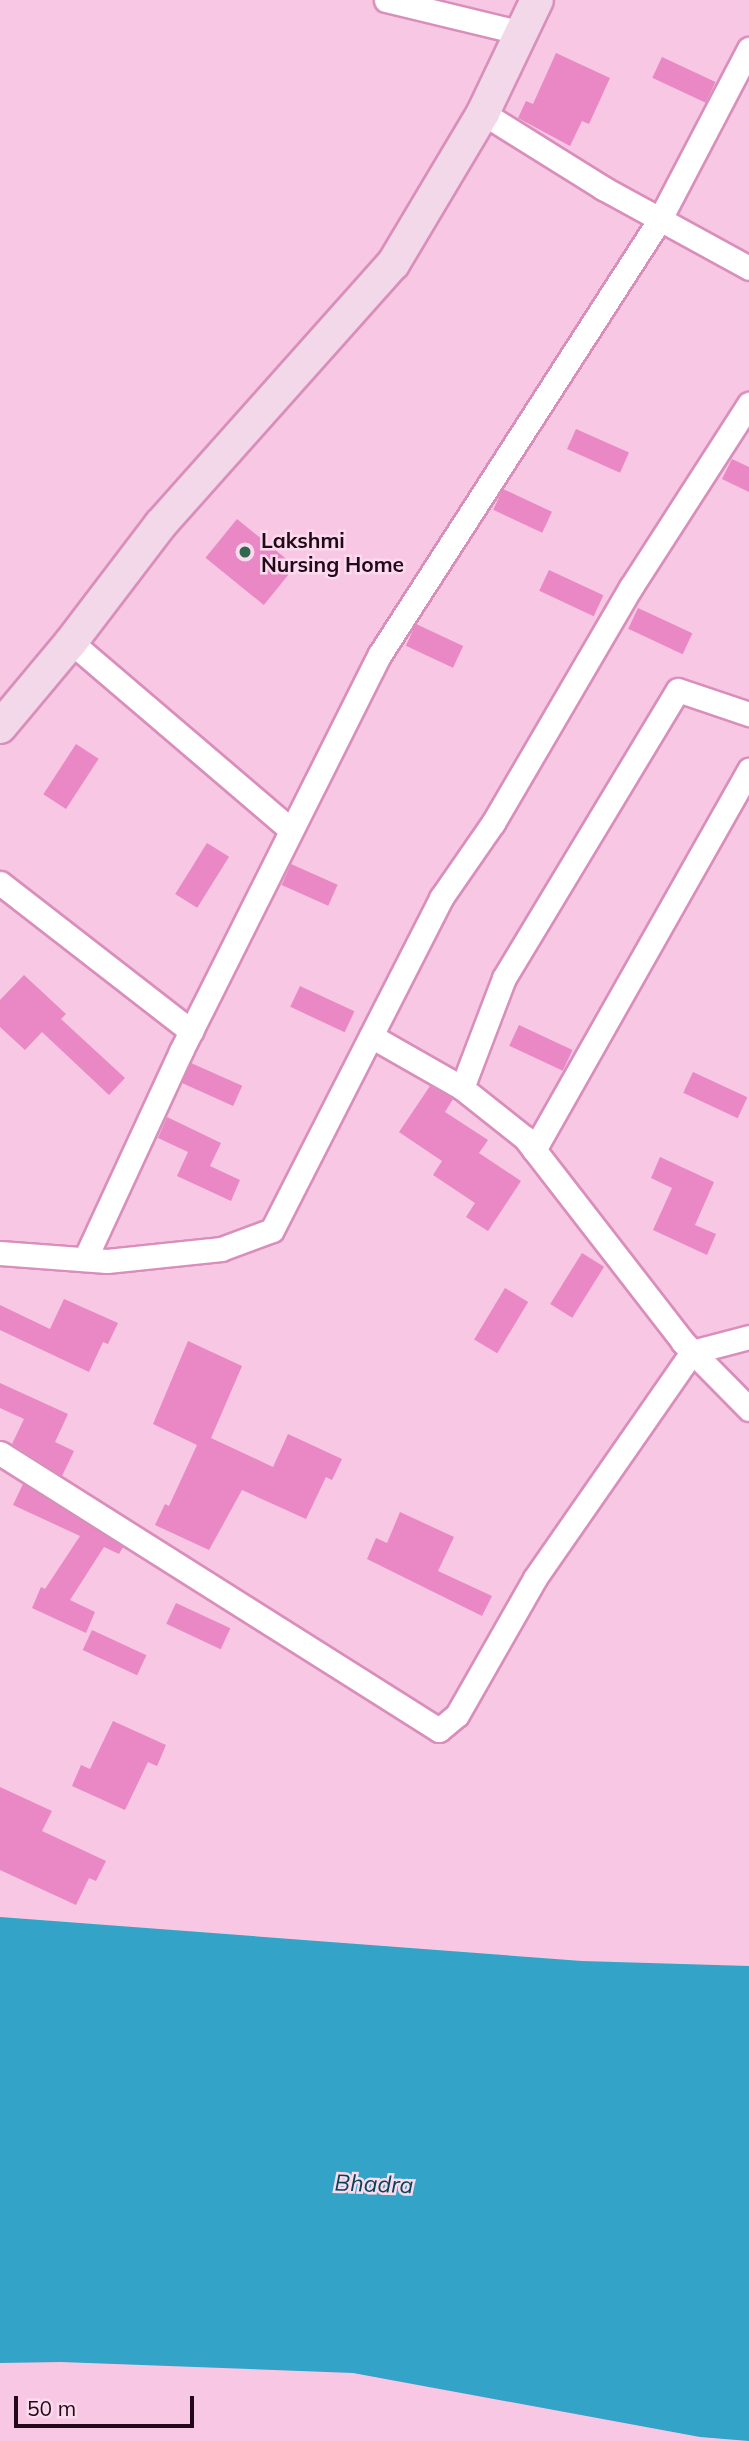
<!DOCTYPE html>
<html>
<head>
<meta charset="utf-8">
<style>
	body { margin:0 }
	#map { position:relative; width:749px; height:2441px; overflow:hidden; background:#f7c7e3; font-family:Mulish,sans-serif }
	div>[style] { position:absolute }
	.water>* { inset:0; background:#33a4c7 }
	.building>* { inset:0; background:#e988c4; transform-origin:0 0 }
	.roads { filter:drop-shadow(2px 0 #d98ebb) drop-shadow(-2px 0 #d98ebb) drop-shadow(0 2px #d98ebb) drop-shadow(0 -2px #d98ebb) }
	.minor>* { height:23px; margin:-11.5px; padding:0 11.5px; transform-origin:11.5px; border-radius:11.5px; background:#fff }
	.secondary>* { height:32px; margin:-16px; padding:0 16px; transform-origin:16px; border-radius:16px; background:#f2d8e8 }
	.dots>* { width:19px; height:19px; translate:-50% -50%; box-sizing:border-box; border:4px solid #fadaec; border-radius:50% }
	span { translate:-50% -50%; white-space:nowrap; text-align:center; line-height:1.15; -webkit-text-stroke:5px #fadaec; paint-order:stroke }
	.poi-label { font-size:21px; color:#23081a; font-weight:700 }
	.left { translate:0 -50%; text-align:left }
	.water-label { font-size:23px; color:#014558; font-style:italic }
	.scale { position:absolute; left:14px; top:2396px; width:180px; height:32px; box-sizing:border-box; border:4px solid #23081a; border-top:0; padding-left:9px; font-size:21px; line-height:24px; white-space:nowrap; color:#23081a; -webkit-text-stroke:5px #fadaec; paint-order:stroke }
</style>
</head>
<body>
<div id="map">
	<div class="water">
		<div style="clip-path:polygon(0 1917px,582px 1961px,749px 1966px,749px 2441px,700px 2437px,353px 2373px,61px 2362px,0 2363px)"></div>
	</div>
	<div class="building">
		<div style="clip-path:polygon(556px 53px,610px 78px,589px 124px,582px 121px,570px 146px,518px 118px,526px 101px,533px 104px)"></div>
		<div style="left:662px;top:57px;width:59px;height:23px;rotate:25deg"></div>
		<div style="left:576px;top:429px;width:58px;height:22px;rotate:24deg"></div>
		<div style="clip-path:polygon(732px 459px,749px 467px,749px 492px,722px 479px)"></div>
		<div style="left:503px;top:489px;width:54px;height:23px;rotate:25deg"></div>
		<div style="left:237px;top:519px;width:75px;height:50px;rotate:39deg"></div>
		<div style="left:549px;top:570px;width:60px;height:23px;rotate:25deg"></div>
		<div style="left:638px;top:608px;width:60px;height:23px;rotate:25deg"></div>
		<div style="left:416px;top:624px;width:52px;height:24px;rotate:25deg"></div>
		<div style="left:76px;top:744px;width:27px;height:60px;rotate:33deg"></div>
		<div style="left:207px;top:843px;width:26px;height:60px;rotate:32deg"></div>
		<div style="left:291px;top:864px;width:51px;height:23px;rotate:24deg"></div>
		<div style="clip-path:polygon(24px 975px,66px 1014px,61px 1019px,125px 1078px,109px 1095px,42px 1032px,25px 1050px,0 1027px,0 1000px)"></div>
		<div style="left:300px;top:986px;width:60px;height:23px;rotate:25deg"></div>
		<div style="left:519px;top:1025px;width:59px;height:23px;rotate:25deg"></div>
		<div style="left:191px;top:1063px;width:56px;height:22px;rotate:24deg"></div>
		<div style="left:693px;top:1072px;width:60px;height:23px;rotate:25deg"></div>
		<div style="clip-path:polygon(430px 1086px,453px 1099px,445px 1112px,488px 1140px,479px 1153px,521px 1181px,488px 1231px,466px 1217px,475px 1203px,433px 1175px,442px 1161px,399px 1132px)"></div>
		<div style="clip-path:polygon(167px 1117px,221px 1143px,210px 1166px,240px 1180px,231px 1201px,177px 1176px,188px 1152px,158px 1138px)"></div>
		<div style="clip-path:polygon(660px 1157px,714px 1182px,695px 1225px,716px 1234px,707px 1255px,653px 1230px,672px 1188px,651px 1178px)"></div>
		<div style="left:582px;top:1253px;width:26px;height:60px;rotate:32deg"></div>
		<div style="left:505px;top:1288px;width:27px;height:60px;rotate:31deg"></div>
		<div style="clip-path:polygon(64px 1299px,118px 1323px,108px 1344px,103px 1342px,89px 1372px,0 1330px,0 1305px,50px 1329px)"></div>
		<div style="clip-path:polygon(188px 1341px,242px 1366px,211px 1438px,273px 1467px,288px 1434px,342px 1459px,332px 1480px,326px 1477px,306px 1519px,242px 1490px,209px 1550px,155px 1525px,165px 1504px,169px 1506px,197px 1445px,153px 1424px)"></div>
		<div style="clip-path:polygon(0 1383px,68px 1414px,55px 1442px,74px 1451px,62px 1476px,12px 1444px,24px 1419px,0 1408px)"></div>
		<div style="clip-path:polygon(23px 1484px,123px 1547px,119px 1554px,104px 1547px,70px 1600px,95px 1612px,86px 1633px,32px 1608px,41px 1587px,45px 1589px,80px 1536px,13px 1505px)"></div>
		<div style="clip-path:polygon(400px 1512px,454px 1537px,438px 1571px,492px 1596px,482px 1616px,367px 1559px,376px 1538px,387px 1543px)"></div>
		<div style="left:176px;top:1603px;width:60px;height:23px;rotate:25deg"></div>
		<div style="left:92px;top:1630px;width:60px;height:22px;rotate:25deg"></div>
		<div style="clip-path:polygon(113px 1721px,166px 1745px,157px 1766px,148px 1762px,125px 1810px,72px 1786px,81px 1765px,90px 1769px)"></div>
		<div style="clip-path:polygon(0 1787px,52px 1811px,42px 1831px,106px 1861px,96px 1881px,89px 1878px,76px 1905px,0 1870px)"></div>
	</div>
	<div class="roads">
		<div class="minor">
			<div style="left:386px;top:0;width:140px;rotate:13.6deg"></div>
			<div style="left:483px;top:113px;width:142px;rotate:32deg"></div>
			<div style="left:603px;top:188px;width:166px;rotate:28.7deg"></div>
			<div style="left:71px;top:642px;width:289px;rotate:40.5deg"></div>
			<div style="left:0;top:883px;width:242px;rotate:37.8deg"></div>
			<div style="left:371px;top:1036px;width:105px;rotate:29.7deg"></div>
			<div style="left:462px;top:1088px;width:80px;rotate:38.4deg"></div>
			<div style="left:525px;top:1138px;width:258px;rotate:52.2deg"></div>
			<div style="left:683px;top:1342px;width:94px;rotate:45.4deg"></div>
			<div style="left:462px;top:1088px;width:118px;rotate:-69.1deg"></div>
			<div style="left:504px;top:978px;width:336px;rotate:-58.9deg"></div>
			<div style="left:678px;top:690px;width:75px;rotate:18.7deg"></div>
			<div style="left:534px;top:1150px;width:437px;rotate:-60.5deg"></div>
			<div style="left:0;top:1253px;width:107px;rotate:4.3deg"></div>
			<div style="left:107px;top:1261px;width:115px;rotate:-6deg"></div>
			<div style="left:221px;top:1249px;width:54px;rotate:-20.4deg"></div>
			<div style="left:272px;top:1230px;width:373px;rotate:-63deg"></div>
			<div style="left:441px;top:898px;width:91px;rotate:-55.3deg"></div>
			<div style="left:493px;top:823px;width:273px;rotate:-59.7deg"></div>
			<div style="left:631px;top:587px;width:218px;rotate:-57.2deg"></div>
			<div style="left:85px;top:1259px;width:229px;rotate:-65.2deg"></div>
			<div style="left:181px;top:1051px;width:444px;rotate:-63.4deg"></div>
			<div style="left:380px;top:654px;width:517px;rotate:-57.23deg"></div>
			<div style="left:660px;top:219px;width:192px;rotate:-62.4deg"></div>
			<div style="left:0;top:1453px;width:519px;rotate:32.25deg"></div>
			<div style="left:439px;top:1730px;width:23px;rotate:-40deg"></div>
			<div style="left:457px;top:1715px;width:158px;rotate:-60.3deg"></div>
			<div style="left:535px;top:1578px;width:275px;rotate:-55.2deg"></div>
			<div style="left:692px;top:1352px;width:59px;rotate:-14.7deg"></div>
		</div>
		<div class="secondary">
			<div style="left:0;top:727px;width:111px;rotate:-50.1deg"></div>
			<div style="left:71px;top:642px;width:148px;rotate:-52.7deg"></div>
			<div style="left:161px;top:524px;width:348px;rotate:-48.3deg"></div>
			<div style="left:393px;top:264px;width:176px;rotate:-59.2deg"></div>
			<div style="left:483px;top:113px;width:125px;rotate:-64.5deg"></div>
		</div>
	</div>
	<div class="dots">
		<div style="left:245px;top:552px;background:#30684f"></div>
	</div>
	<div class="poi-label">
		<span class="left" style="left:261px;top:552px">Lakshmi<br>Nursing Home</span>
	</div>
	<div class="water-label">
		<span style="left:374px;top:2184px;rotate:2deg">Bhadra</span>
	</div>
	<div class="scale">50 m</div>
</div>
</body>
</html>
